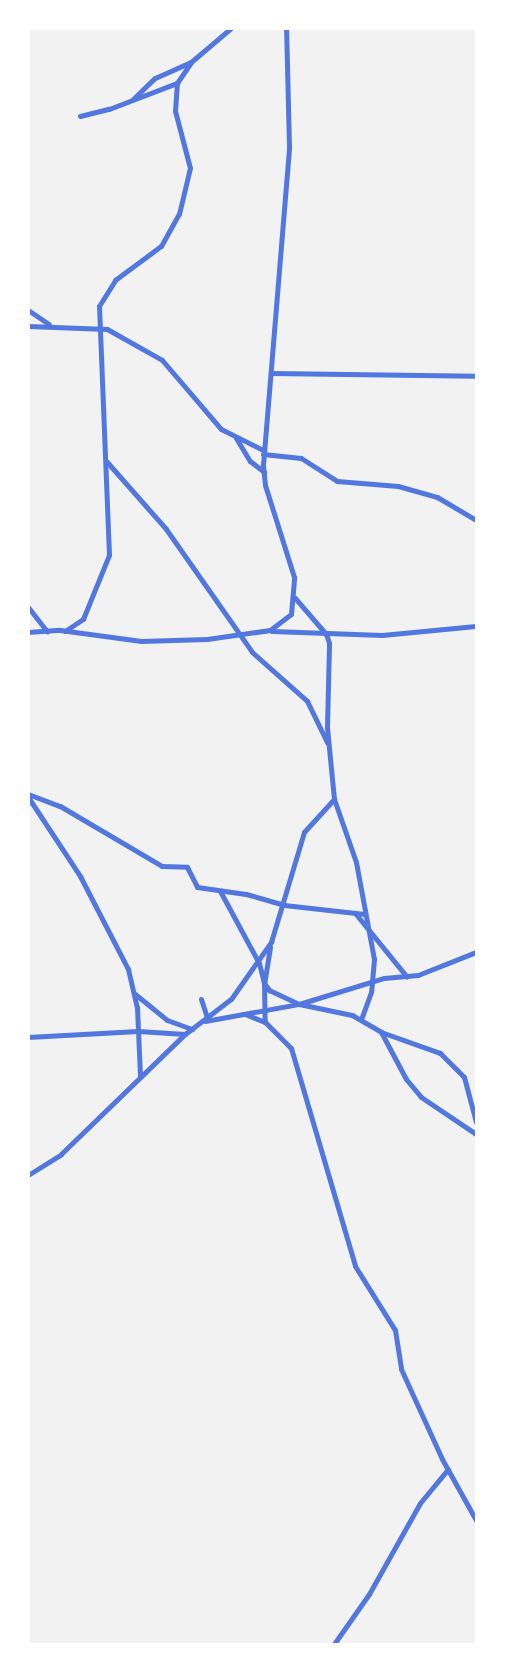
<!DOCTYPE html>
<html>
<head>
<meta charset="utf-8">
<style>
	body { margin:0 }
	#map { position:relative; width:505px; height:1673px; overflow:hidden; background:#f2f2f2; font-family:Ubuntu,sans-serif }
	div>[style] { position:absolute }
	.minor>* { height:5px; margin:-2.5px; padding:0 2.5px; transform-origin:2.5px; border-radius:2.5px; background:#5277de }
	span { translate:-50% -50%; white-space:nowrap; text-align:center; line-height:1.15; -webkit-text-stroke:6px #fff; paint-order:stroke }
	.frame { position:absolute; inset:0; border:30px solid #fff; pointer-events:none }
</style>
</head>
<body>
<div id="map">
	<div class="minor">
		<div style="left:133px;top:99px;width:30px;rotate:-44deg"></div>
		<div style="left:155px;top:78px;width:39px;rotate:-24deg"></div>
		<div style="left:80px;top:116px;width:30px;rotate:-14deg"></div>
		<div style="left:109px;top:109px;width:73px;rotate:-20.9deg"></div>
		<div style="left:28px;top:310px;width:25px;rotate:34deg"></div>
		<div style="left:28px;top:326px;width:79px;rotate:2.2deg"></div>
		<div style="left:107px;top:329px;width:63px;rotate:29.4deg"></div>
		<div style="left:162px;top:360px;width:91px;rotate:49.5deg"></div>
		<div style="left:221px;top:429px;width:47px;rotate:26.6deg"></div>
		<div style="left:271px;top:373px;width:205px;rotate:0.8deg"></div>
		<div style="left:236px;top:438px;width:27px;rotate:59deg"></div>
		<div style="left:250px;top:461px;width:18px;rotate:38deg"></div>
		<div style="left:263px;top:454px;width:38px;rotate:6deg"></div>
		<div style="left:301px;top:458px;width:43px;rotate:32.6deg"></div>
		<div style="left:337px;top:481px;width:61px;rotate:4.7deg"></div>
		<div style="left:398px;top:486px;width:41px;rotate:15.8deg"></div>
		<div style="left:437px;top:497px;width:45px;rotate:30.5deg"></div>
		<div style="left:107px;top:462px;width:89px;rotate:48.6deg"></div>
		<div style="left:166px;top:529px;width:150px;rotate:55deg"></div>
		<div style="left:252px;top:652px;width:74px;rotate:41.7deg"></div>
		<div style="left:307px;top:701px;width:46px;rotate:64deg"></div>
		<div style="left:28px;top:607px;width:31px;rotate:52deg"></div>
		<div style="left:65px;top:631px;width:22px;rotate:-34deg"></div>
		<div style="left:83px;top:619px;width:69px;rotate:-67.9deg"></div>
		<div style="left:109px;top:555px;width:249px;rotate:-92.3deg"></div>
		<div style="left:99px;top:306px;width:31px;rotate:-58deg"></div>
		<div style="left:115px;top:280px;width:57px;rotate:-36.5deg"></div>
		<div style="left:161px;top:246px;width:37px;rotate:-61deg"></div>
		<div style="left:179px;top:214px;width:47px;rotate:-76.6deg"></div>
		<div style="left:190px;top:168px;width:59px;rotate:-104.7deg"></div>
		<div style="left:175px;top:111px;width:28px;rotate:-86deg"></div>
		<div style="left:177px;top:83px;width:25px;rotate:-56deg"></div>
		<div style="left:191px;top:62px;width:52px;rotate:-40.4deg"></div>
		<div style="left:272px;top:631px;width:110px;rotate:2.1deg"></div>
		<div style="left:382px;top:635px;width:94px;rotate:-5.5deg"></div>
		<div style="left:28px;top:632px;width:32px;rotate:-4deg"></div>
		<div style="left:60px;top:630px;width:82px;rotate:7.7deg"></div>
		<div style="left:141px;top:641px;width:66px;rotate:-1.7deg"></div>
		<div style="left:207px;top:639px;width:64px;rotate:-8.1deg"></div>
		<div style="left:270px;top:630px;width:26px;rotate:-37deg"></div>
		<div style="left:291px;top:614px;width:37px;rotate:-85deg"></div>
		<div style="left:294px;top:577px;width:96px;rotate:-107.5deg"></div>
		<div style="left:265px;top:485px;width:20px;rotate:-96deg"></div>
		<div style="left:263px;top:465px;width:319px;rotate:-85.3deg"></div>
		<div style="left:289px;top:147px;width:119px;rotate:-91.4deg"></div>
		<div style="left:28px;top:794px;width:34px;rotate:21deg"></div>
		<div style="left:60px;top:806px;width:118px;rotate:30.5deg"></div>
		<div style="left:162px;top:866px;width:25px;rotate:2deg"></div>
		<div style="left:187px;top:867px;width:22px;rotate:63deg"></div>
		<div style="left:197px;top:887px;width:49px;rotate:8.1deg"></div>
		<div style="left:246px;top:894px;width:40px;rotate:16deg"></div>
		<div style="left:284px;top:905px;width:81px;rotate:6.4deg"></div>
		<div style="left:28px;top:797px;width:95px;rotate:56.6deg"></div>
		<div style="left:80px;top:876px;width:105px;rotate:62.7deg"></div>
		<div style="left:128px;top:969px;width:39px;rotate:77deg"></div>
		<div style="left:137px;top:1007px;width:69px;rotate:87.5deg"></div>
		<div style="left:334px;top:799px;width:67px;rotate:70.8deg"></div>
		<div style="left:356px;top:862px;width:99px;rotate:79.5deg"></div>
		<div style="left:374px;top:959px;width:33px;rotate:95deg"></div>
		<div style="left:371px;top:992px;width:29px;rotate:110deg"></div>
		<div style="left:220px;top:891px;width:82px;rotate:61.6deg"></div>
		<div style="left:259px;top:963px;width:21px;rotate:76deg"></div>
		<div style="left:264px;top:983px;width:39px;rotate:89deg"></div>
		<div style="left:355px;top:913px;width:82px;rotate:50.9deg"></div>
		<div style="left:270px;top:947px;width:36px;rotate:99deg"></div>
		<div style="left:264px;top:983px;width:9px;rotate:54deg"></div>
		<div style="left:269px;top:990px;width:33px;rotate:25deg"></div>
		<div style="left:299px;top:1004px;width:54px;rotate:11.7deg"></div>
		<div style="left:352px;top:1015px;width:34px;rotate:30deg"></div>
		<div style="left:381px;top:1032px;width:63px;rotate:19.6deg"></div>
		<div style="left:440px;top:1053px;width:34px;rotate:45deg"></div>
		<div style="left:464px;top:1077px;width:47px;rotate:75.1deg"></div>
		<div style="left:135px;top:994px;width:41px;rotate:39.1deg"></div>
		<div style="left:167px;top:1020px;width:27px;rotate:20deg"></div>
		<div style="left:201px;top:999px;width:20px;rotate:72deg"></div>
		<div style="left:245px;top:1014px;width:22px;rotate:22deg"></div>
		<div style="left:265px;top:1022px;width:37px;rotate:45deg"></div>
		<div style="left:291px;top:1048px;width:227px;rotate:73.6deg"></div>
		<div style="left:355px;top:1266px;width:75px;rotate:58deg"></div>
		<div style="left:395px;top:1330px;width:39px;rotate:81deg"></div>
		<div style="left:401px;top:1369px;width:99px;rotate:65.5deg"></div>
		<div style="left:442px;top:1459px;width:70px;rotate:60.9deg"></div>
		<div style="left:205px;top:1021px;width:96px;rotate:-10.3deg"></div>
		<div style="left:299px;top:1004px;width:89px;rotate:-17deg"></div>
		<div style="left:384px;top:978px;width:34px;rotate:-5deg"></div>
		<div style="left:418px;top:975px;width:62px;rotate:-21.6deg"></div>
		<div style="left:381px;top:1032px;width:53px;rotate:62deg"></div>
		<div style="left:406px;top:1079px;width:23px;rotate:50deg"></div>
		<div style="left:421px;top:1097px;width:66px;rotate:33.9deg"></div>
		<div style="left:28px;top:1037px;width:110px;rotate:-3.1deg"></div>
		<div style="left:138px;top:1031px;width:47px;rotate:3.7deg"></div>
		<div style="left:28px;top:1175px;width:39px;rotate:-32deg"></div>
		<div style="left:61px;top:1154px;width:173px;rotate:-44.1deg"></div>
		<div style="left:185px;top:1034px;width:58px;rotate:-37.3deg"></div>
		<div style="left:231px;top:999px;width:70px;rotate:-54.9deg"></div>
		<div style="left:271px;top:942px;width:115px;rotate:-73.3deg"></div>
		<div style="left:304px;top:832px;width:45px;rotate:-47.7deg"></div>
		<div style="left:334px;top:799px;width:72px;rotate:-95.6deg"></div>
		<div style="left:327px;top:727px;width:84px;rotate:-88.6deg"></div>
		<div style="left:329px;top:643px;width:9px;rotate:-108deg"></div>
		<div style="left:326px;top:634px;width:48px;rotate:-130.7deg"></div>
		<div style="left:334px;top:1644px;width:61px;rotate:-55deg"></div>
		<div style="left:369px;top:1594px;width:104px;rotate:-60.7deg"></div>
		<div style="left:420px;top:1503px;width:44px;rotate:-50.5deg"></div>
	</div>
	<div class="frame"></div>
</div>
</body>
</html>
